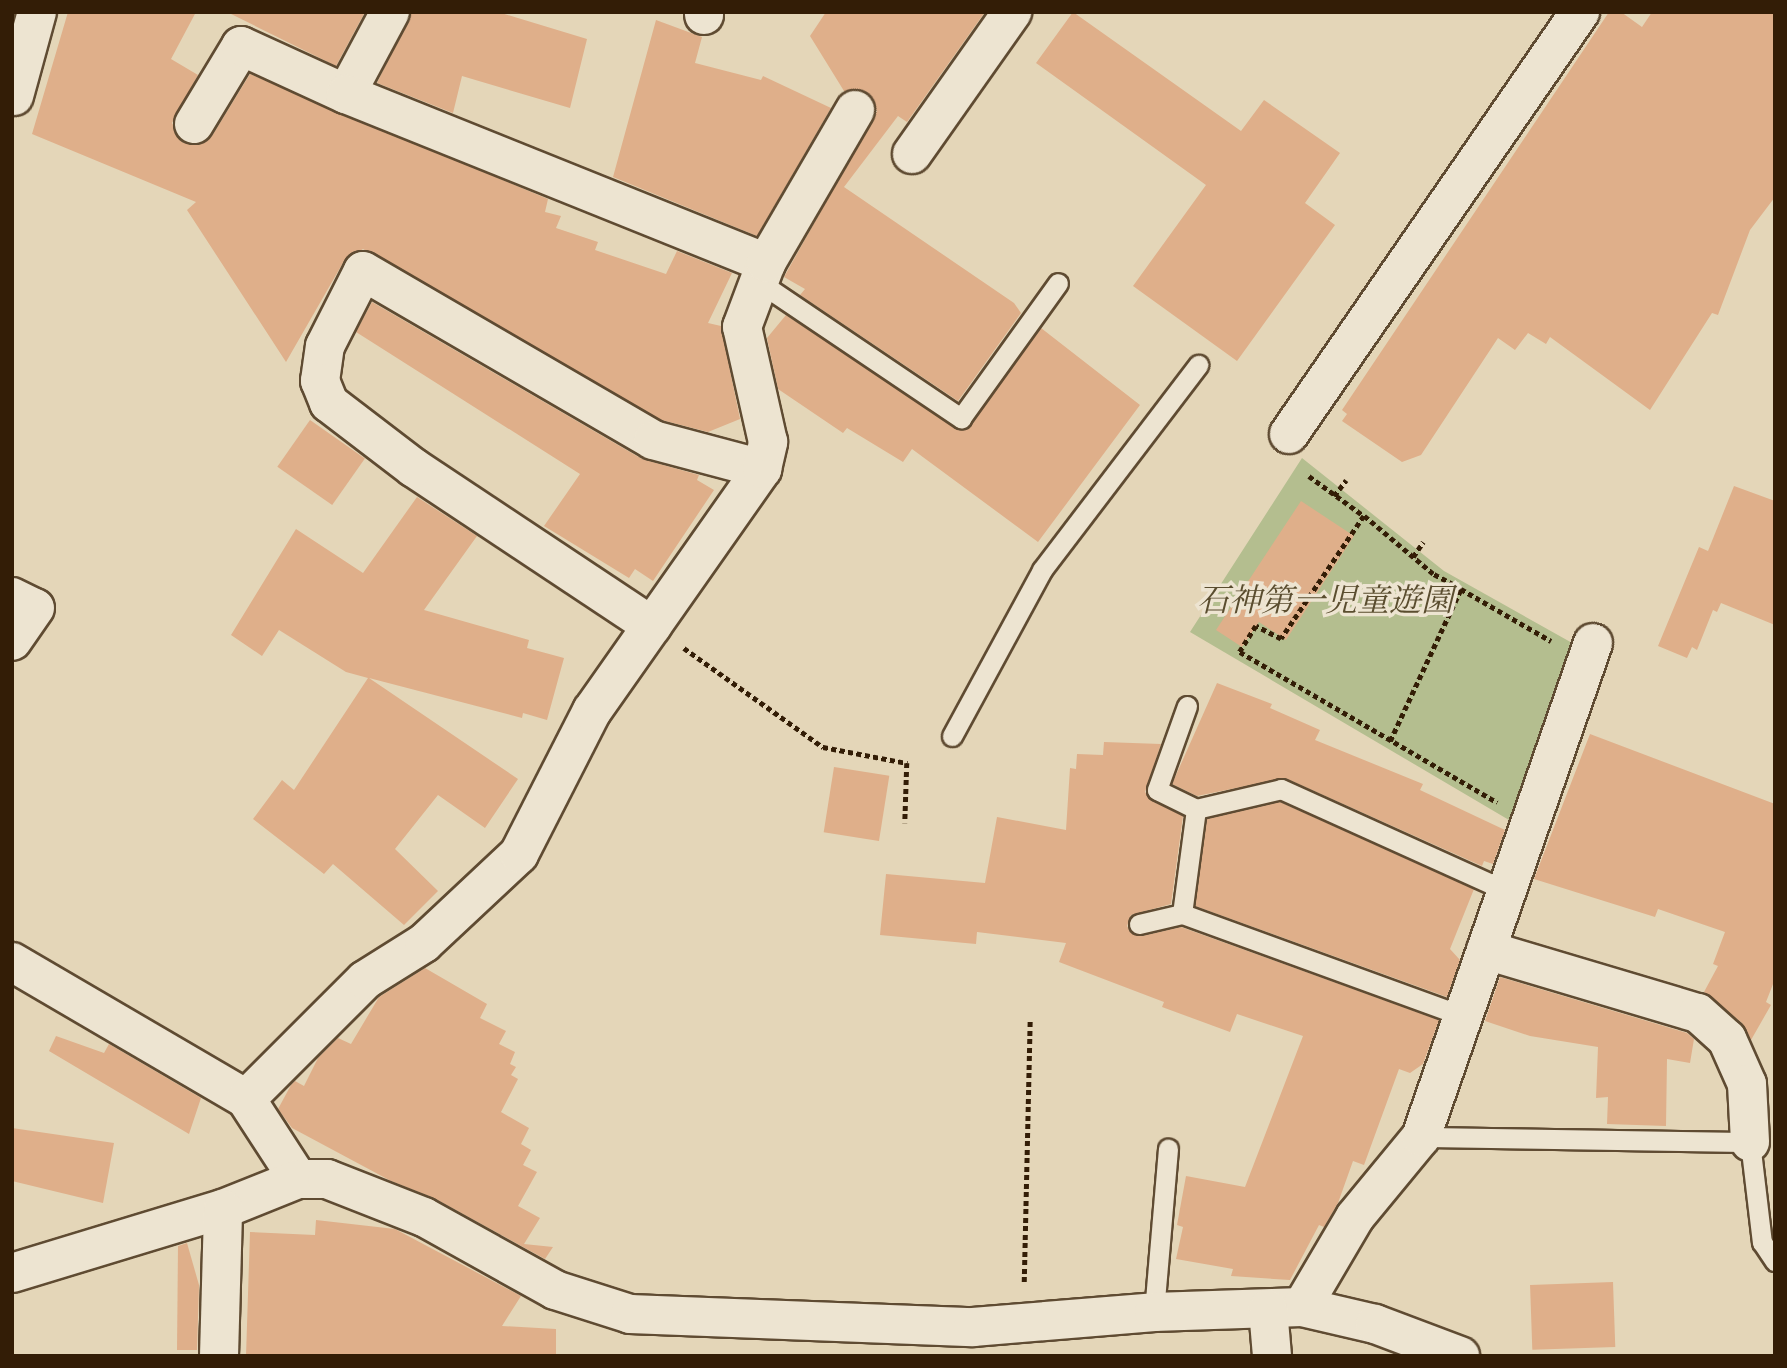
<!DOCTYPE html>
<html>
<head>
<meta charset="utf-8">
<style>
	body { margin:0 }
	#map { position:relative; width:1787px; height:1368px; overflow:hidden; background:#e4d6b8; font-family:"EB Garamond","Noto Serif JP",serif }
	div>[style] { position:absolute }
	.green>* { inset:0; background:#b4be8f }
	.building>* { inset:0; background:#dfaf8a; transform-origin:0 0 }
	.path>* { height:4.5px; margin-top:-2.25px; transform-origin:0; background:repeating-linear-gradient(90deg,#331d06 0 5px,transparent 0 8.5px) }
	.roads { filter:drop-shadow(2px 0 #5f4b32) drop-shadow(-2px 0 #5f4b32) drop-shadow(0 2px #5f4b32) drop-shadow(0 -2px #5f4b32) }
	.lane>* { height:19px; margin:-9.5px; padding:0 9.5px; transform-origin:9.5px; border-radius:9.5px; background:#ede4d1 }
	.street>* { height:38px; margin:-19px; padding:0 19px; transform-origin:19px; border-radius:19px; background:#ede4d1 }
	span { translate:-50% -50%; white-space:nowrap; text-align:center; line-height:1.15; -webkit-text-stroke:7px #ede4d1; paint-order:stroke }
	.park-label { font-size:32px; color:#5a4d2f; font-style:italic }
	.frame { position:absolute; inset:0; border:14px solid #331d06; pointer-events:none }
</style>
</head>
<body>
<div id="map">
	<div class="green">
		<div style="clip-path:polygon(1302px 458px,1444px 571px,1574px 644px,1509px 820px,1190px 632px)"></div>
	</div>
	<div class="building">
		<div style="clip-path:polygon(68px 12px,196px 12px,171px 59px,198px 75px,172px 123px,183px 143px,204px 143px,212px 136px,250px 74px,548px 199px,545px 212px,561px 216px,556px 228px,598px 242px,595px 250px,666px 274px,677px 251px,732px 273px,708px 323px,721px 326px,740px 419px,708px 432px,661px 420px,363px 249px,344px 261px,286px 362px,187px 210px,196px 202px,32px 134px)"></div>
		<div style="clip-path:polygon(227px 12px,365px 12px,336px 66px)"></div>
		<div style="clip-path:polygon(412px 12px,498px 12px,587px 39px,570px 108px,462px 76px,453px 113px,377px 83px)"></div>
		<div style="clip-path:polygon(826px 12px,985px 12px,907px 122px,898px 116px,844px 187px,1014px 303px,1021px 313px,958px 401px,800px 295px,805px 289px,784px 277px,877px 111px,867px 92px,844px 91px,810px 36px)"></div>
		<div style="clip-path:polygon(1073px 12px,1241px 131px,1264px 100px,1340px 153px,1305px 203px,1335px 225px,1237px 361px,1133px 286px,1206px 185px,1036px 63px)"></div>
		<div style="clip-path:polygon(1609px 12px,1621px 12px,1642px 27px,1652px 12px,1775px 12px,1775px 197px,1750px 230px,1718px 315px,1712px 313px,1650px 410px,1550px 337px,1546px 344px,1528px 333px,1515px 350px,1498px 338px,1421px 455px,1402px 462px,1342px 421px,1347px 414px,1342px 410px)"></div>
		<div style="clip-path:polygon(656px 20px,702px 37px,695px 63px,761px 80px,763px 76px,831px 108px,757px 236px,613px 177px)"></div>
		<div style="clip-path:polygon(372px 302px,642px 459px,699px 475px,697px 480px,714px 490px,653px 581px,635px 569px,629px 578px,544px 526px,580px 474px,356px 332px)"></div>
		<div style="clip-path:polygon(786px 315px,959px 430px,971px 425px,1041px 328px,1140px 405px,1038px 542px,912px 449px,903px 462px,847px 428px,843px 433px,778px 389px,767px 338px)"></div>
		<div style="left:310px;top:420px;width:67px;height:57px;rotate:35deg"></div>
		<div style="clip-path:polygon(1734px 486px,1775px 501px,1775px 625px,1721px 603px,1717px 612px,1713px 610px,1697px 650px,1692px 647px,1687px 658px,1658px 646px,1699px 547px,1708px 551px)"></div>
		<div style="clip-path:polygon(417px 497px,477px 536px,424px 610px,529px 640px,527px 648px,564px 658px,547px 720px,523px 713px,522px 718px,369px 678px,518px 779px,485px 828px,438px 795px,395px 849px,438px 891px,404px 925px,333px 864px,324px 874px,253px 819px,282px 780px,294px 790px,368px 678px,346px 672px,279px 630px,262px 656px,231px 635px,296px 529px,363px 573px)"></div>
		<div style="clip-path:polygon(1301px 501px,1354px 536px,1286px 640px,1259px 622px,1242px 647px,1216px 630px)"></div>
		<div style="clip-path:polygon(1217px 683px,1272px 704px,1270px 708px,1320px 730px,1315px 740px,1423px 784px,1420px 790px,1505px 830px,1493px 864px,1484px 861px,1482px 866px,1285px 778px,1197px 796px,1172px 784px)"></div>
		<div style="clip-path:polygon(1590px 734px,1775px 804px,1775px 979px,1766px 1002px,1771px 1005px,1751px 1040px,1742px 1023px,1704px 992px,1718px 966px,1713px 964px,1725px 932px,1658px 909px,1655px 917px,1534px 879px)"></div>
		<div style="clip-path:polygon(1104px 742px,1161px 744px,1145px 792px,1152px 801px,1183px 816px,1171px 904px,1131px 915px,1127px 926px,1131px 933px,1142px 936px,1181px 927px,1439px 1020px,1423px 1064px,1410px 1073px,1399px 1069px,1364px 1165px,1353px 1161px,1338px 1203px,1324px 1227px,1319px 1225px,1290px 1280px,1231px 1276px,1233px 1269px,1176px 1259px,1183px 1227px,1177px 1225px,1186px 1176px,1245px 1187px,1303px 1036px,1237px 1014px,1230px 1032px,1162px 1007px,1164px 1002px,1059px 962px,1066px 943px,977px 932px,976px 944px,880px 935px,886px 874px,985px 883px,997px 817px,1066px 830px,1070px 768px,1076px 769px,1077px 754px,1103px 755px)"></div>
		<div style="left:834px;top:767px;width:56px;height:66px;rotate:9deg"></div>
		<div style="clip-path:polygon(1280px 802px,1474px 889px,1450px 949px,1460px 960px,1447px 997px,1195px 906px,1207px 819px)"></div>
		<div style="clip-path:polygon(425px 968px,487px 1004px,480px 1018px,506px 1031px,499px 1044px,515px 1052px,510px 1064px,516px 1067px,511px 1075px,518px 1079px,501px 1112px,529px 1128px,521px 1144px,531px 1150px,523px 1165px,537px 1172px,518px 1206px,540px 1218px,524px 1244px,553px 1247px,545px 1259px,434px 1198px,391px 1181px,292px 1128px,278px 1109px,291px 1085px,295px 1081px,304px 1086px,318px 1058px,338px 1038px,351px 1044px,379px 997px)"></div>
		<div style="clip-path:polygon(1500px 977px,1687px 1033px,1694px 1039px,1690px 1063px,1667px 1059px,1666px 1126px,1607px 1124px,1608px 1097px,1596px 1098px,1598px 1047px,1530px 1036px,1485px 1021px)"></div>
		<div style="clip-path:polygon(56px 1036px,104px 1053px,109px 1044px,201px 1098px,189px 1134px,49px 1051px)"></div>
		<div style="clip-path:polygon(12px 1128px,114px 1143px,103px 1203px,12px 1181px)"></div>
		<div style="clip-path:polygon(316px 1220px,395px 1229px,521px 1296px,502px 1326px,556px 1329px,556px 1356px,246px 1356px,250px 1232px,315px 1235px)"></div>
		<div style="clip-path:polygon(187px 1243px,199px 1285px,197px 1350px,177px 1350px,178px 1246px)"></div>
		<div style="left:1613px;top:1282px;width:65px;height:83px;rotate:88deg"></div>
	</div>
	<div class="path">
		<div style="left:1309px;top:476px;width:68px;rotate:36deg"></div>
		<div style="left:1334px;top:496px;width:20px;rotate:-53deg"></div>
		<div style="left:1413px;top:557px;width:18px;rotate:-56deg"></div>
		<div style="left:1461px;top:589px;width:32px;rotate:-152deg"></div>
		<div style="left:1433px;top:574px;width:90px;rotate:-140deg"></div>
		<div style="left:1364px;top:516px;width:148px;rotate:124deg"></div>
		<div style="left:1281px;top:639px;width:28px;rotate:-153deg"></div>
		<div style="left:1256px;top:626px;width:31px;rotate:122deg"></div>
		<div style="left:1240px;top:652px;width:298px;rotate:30.3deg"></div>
		<div style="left:684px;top:648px;width:171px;rotate:35.5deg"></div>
		<div style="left:823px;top:747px;width:86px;rotate:10.8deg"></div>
		<div style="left:907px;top:763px;width:60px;rotate:91.9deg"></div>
		<div style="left:1390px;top:741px;width:168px;rotate:-65deg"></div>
		<div style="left:1461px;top:589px;width:104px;rotate:30deg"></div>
		<div style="left:1024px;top:1282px;width:263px;rotate:-88.7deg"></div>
	</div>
	<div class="roads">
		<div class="lane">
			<div style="left:759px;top:282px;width:244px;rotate:34deg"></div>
			<div style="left:961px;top:418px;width:166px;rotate:-54.3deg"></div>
			<div style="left:1187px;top:706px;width:89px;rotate:109.7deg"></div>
			<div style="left:1157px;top:790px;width:43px;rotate:26deg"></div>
			<div style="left:952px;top:736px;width:189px;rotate:-61.5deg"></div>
			<div style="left:1042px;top:570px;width:258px;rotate:-52.7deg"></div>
			<div style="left:1139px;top:924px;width:44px;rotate:-13.1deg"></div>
			<div style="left:1463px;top:1016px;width:299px;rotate:-160deg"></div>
			<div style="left:1182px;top:914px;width:106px;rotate:-82.4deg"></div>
			<div style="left:1196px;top:809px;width:87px;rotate:-13.2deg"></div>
			<div style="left:1281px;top:789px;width:248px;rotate:24.3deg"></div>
			<div style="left:1421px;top:1137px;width:329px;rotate:0.9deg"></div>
			<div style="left:1750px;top:1142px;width:101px;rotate:83.2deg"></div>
			<div style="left:1762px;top:1242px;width:23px;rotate:56deg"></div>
			<div style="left:1154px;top:1312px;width:164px;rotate:-85.1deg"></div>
		</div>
		<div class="street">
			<div style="left:704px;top:12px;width:3px;rotate:90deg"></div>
			<div style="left:346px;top:94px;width:93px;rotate:-61.8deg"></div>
			<div style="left:14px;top:96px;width:87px;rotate:-74.7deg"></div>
			<div style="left:194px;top:124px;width:91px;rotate:-58.9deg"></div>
			<div style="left:241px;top:46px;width:115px;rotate:24.6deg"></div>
			<div style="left:346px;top:94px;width:453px;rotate:21.9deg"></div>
			<div style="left:912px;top:154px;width:174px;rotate:-54.8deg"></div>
			<div style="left:1289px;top:434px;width:513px;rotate:-55.41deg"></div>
			<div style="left:12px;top:597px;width:25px;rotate:26deg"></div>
			<div style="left:35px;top:608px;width:40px;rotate:124.9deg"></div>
			<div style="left:652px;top:626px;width:286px;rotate:-146.4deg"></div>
			<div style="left:414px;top:468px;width:107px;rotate:-142.6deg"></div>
			<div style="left:329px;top:403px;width:24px;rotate:-112deg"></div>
			<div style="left:320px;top:381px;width:35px;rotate:-82deg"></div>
			<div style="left:325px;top:346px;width:84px;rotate:-63.1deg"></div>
			<div style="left:363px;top:271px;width:336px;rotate:30.2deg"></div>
			<div style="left:653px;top:440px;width:113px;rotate:14.9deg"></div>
			<div style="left:1486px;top:950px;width:221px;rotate:16.6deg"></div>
			<div style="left:1698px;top:1013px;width:39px;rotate:42deg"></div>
			<div style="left:1727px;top:1039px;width:49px;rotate:66deg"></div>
			<div style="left:1747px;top:1084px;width:58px;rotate:87deg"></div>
			<div style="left:12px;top:962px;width:271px;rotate:30.3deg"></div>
			<div style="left:298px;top:1179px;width:95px;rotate:-123deg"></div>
			<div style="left:246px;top:1099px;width:168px;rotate:-45deg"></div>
			<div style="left:365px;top:980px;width:70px;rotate:-32.1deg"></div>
			<div style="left:424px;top:943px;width:130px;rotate:-43.1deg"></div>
			<div style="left:519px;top:854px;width:161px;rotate:-63deg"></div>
			<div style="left:592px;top:711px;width:296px;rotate:-54.9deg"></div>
			<div style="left:762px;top:469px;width:28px;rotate:-77deg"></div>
			<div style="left:768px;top:442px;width:118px;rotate:-102.7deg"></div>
			<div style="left:742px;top:327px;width:68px;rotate:-69.4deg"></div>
			<div style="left:766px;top:263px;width:177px;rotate:-59.8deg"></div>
			<div style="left:12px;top:1273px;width:220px;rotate:-16.9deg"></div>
			<div style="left:223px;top:1209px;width:81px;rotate:-21.8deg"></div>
			<div style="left:298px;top:1179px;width:29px"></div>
			<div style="left:327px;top:1179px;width:104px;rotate:21.4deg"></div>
			<div style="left:424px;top:1217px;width:150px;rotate:29.1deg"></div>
			<div style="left:555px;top:1290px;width:79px;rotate:17.7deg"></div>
			<div style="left:630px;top:1314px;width:343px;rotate:2.2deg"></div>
			<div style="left:973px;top:1327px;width:182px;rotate:-4.7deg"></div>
			<div style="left:1154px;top:1312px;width:148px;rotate:-1.9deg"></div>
			<div style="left:1302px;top:1307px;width:75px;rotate:13.1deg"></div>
			<div style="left:1375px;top:1324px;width:91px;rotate:20.6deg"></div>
			<div style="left:1302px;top:1307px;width:104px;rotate:-59.5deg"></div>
			<div style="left:1355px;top:1217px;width:104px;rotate:-50.5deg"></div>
			<div style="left:1421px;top:1137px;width:523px;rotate:-70.8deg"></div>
			<div style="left:1268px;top:1309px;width:47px;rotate:85.1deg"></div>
			<div style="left:219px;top:1356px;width:147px;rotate:-88.4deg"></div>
		</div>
	</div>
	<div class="park-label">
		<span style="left:1325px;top:600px">石神第一児童遊園</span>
	</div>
	<div class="frame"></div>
</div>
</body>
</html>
